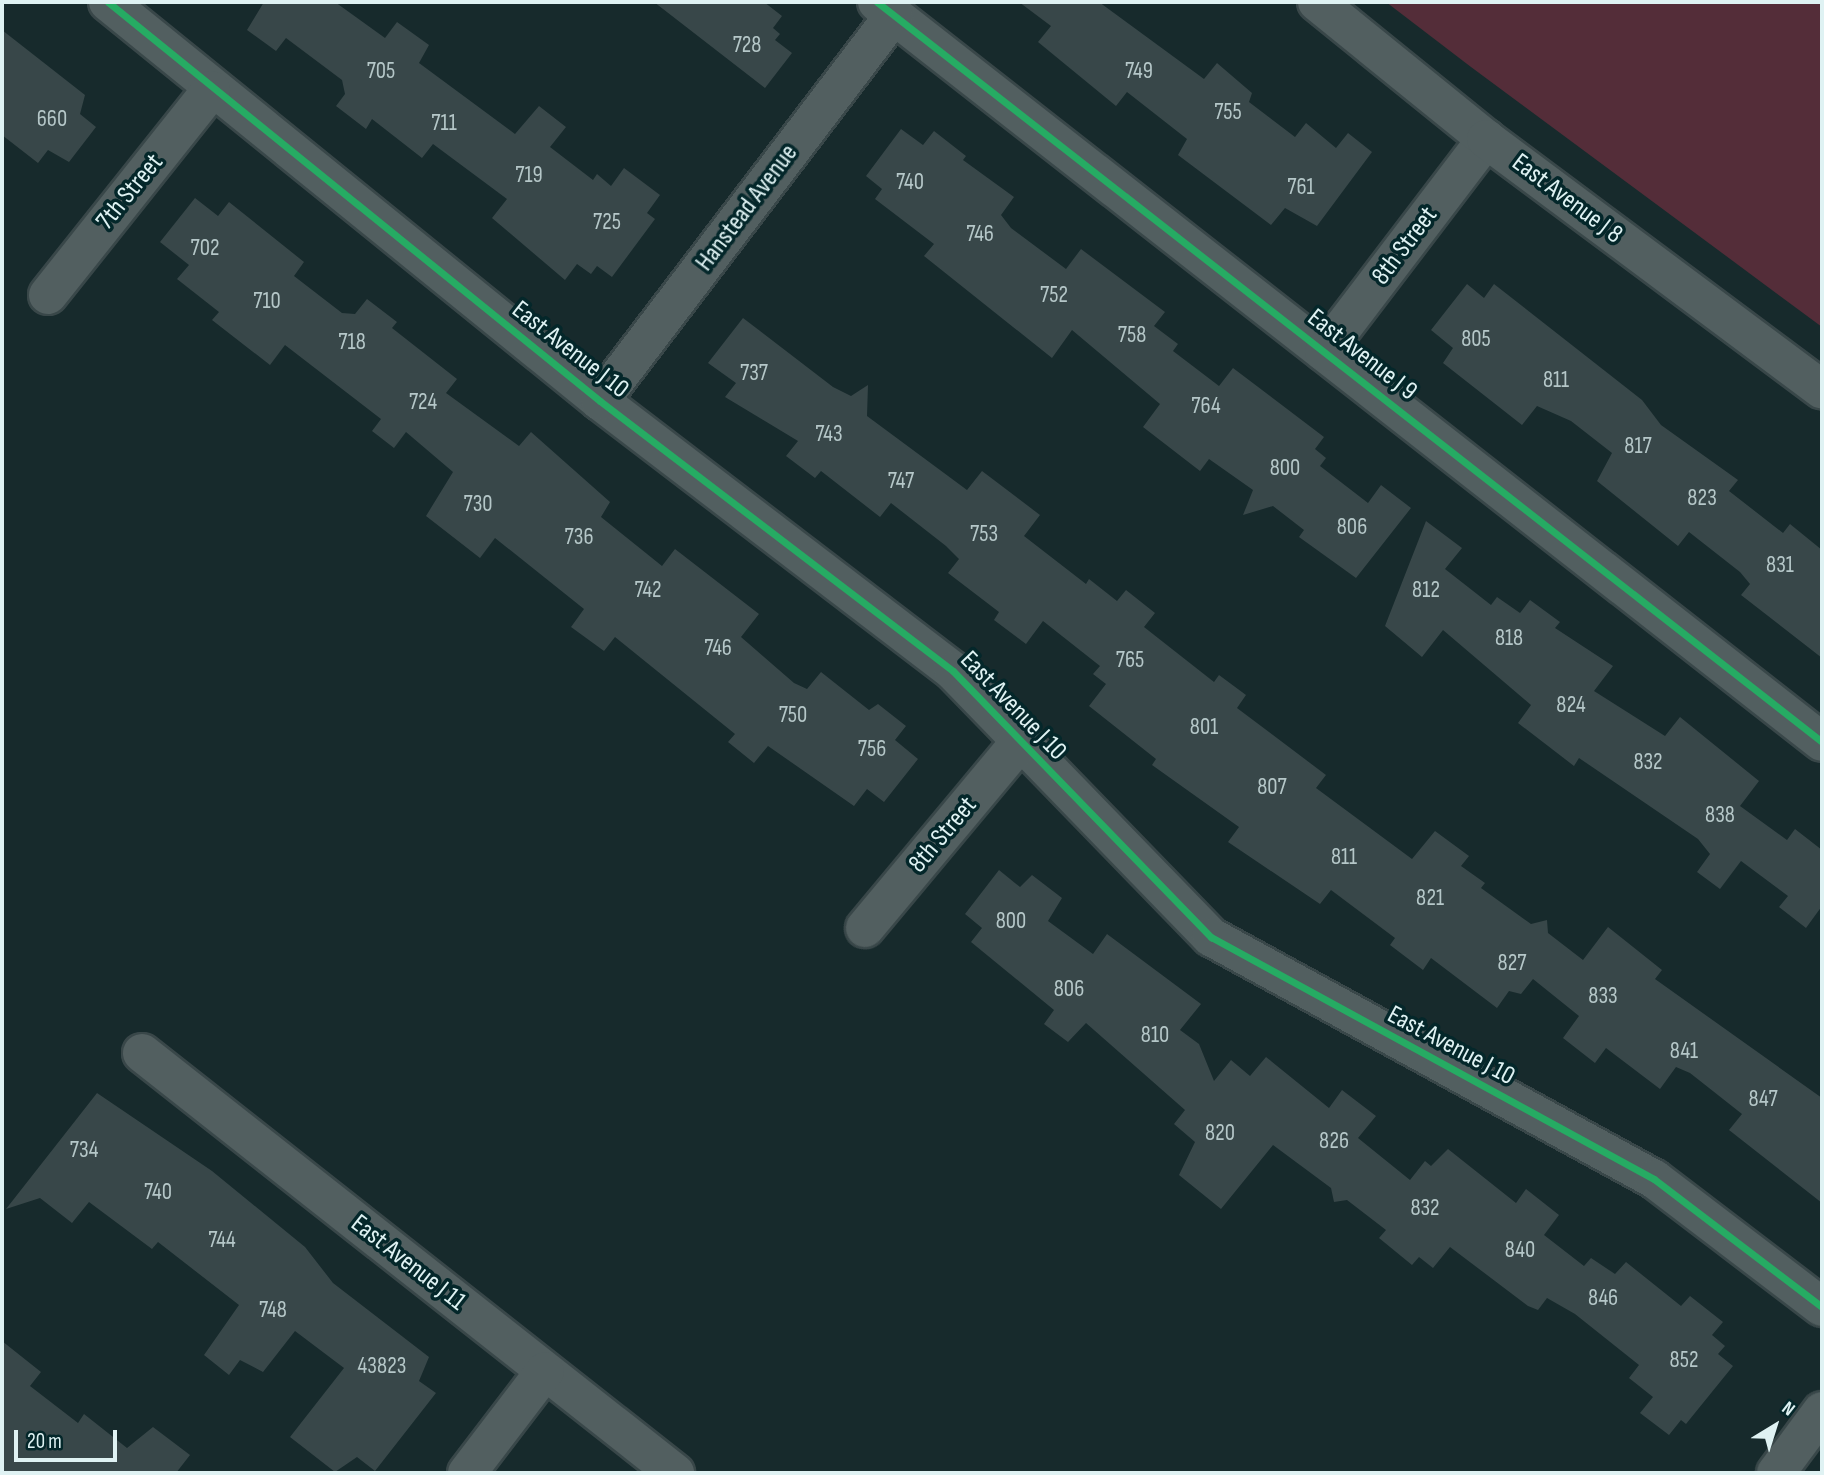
<!DOCTYPE html>
<html>
<head>
<meta charset="utf-8">
<style>
	body { margin:0 }
	#map { position:relative; width:1824px; height:1475px; overflow:hidden; background:#172a2c; font-family:"Sofia Sans Condensed",sans-serif }
	div>[style] { position:absolute }
	.green>* { inset:0; background:#542d39 }
	.building>* { inset:0; background:#384749 }
	.roads { filter:drop-shadow(2px 0 #394749) drop-shadow(-2px 0 #394749) drop-shadow(0 2px #394749) drop-shadow(0 -2px #394749) }
	.minor>* { height:38px; margin:-19px; padding:0 19px; transform-origin:19px; border-radius:19px; background:#525f60 }
	.tertiary>* { height:38px; margin:-19px; padding:0 19px; transform-origin:19px; border-radius:19px; background:#525f60 }
	.secondary>* { height:38px; margin:-19px; padding:0 19px; transform-origin:19px; border-radius:19px; background:#525f60 }
	.cycleway>* { height:7px; margin:-3.5px; padding:0 3.5px; transform-origin:3.5px; border-radius:3.5px; background:#26ab63 }
	span { translate:-50% -50%; white-space:nowrap; text-align:center; line-height:1.15; -webkit-text-stroke:7px #04272a; paint-order:stroke }
	.number-label { font-size:23px; color:#b5c7c8 }
	.number-label span { -webkit-text-stroke-width:0 }
	.street-label { font-size:26px; color:#dff2f3 }
	.frame { position:absolute; inset:0; border:4px solid #dff2f3; pointer-events:none }
	.north { position:absolute; left:1740px; top:1391px; width:70px; height:70px; -webkit-text-stroke:5px #04272a; paint-order:stroke; rotate:38deg; font-size:19px; font-weight:700; line-height:28px; text-align:center; color:#dff2f3 }
	.north::after { content:''; display:block; margin:auto; width:24px; height:32px; background:#dff2f3; clip-path:polygon(50% 0,100% 100%,50% 72%,0 100%) }
	.scale { position:absolute; left:14px; top:1430px; width:103px; height:32px; box-sizing:border-box; border:4px solid #dff2f3; border-top:0; padding-left:9px; font-size:21px; line-height:24px; white-space:nowrap; color:#dff2f3; -webkit-text-stroke:5px #04272a; paint-order:stroke }
</style>
</head>
<body>
<div id="map">
	<div class="green">
		<div style="clip-path:polygon(1386px 2px,1822px 2px,1822px 327px,1471px 67px)"></div>
	</div>
	<div class="building">
		<div style="clip-path:polygon(264px 2px,335px 2px,385px 38px,397px 22px,429px 45px,419px 63px,515px 134px,539px 106px,566px 127px,550px 147px,593px 180px,597px 174px,611px 186px,624px 168px,660px 195px,647px 213px,655px 219px,612px 277px,597px 266px,591px 274px,577px 264px,565px 280px,492px 218px,507px 199px,433px 144px,422px 158px,372px 119px,366px 129px,336px 106px,345px 94px,342px 80px,286px 38px,276px 51px,247px 30px)"></div>
		<div style="clip-path:polygon(654px 2px,764px 2px,782px 16px,773px 28px,780px 34px,775px 40px,792px 53px,765px 88px)"></div>
		<div style="clip-path:polygon(1019px 2px,1099px 2px,1204px 79px,1217px 63px,1252px 93px,1249px 102px,1295px 137px,1306px 123px,1336px 148px,1348px 133px,1372px 152px,1317px 226px,1285px 208px,1271px 225px,1178px 155px,1187px 139px,1127px 92px,1116px 106px,1038px 42px,1051px 26px)"></div>
		<div style="clip-path:polygon(2px 30px,85px 95px,80px 114px,96px 127px,69px 162px,48px 150px,38px 163px,2px 135px)"></div>
		<div style="clip-path:polygon(901px 129px,923px 145px,934px 131px,966px 156px,963px 160px,1014px 197px,1001px 215px,1011px 228px,1066px 269px,1081px 249px,1165px 312px,1154px 326px,1178px 344px,1173px 351px,1219px 386px,1233px 368px,1324px 437px,1315px 449px,1326px 458px,1320px 466px,1368px 503px,1381px 485px,1411px 508px,1356px 578px,1299px 537px,1304px 530px,1273px 506px,1243px 515px,1253px 490px,1209px 459px,1200px 471px,1143px 427px,1160px 404px,1072px 330px,1052px 358px,924px 256px,934px 244px,875px 199px,882px 189px,866px 176px)"></div>
		<div style="clip-path:polygon(195px 198px,218px 216px,229px 202px,304px 262px,294px 276px,342px 313px,355px 314px,367px 299px,397px 322px,392px 328px,457px 379px,446px 393px,519px 446px,531px 432px,610px 502px,601px 517px,662px 566px,675px 549px,759px 614px,741px 637px,794px 683px,807px 689px,821px 672px,869px 710px,878px 704px,906px 726px,895px 740px,918px 759px,884px 802px,867px 789px,854px 806px,768px 746px,754px 763px,728px 742px,735px 734px,615px 637px,604px 651px,571px 627px,584px 609px,495px 538px,480px 558px,426px 516px,453px 472px,406px 432px,394px 448px,372px 431px,381px 419px,285px 345px,270px 365px,212px 320px,219px 312px,177px 279px,189px 265px,160px 242px)"></div>
		<div style="clip-path:polygon(1467px 284px,1484px 298px,1494px 284px,1642px 400px,1661px 425px,1738px 480px,1729px 491px,1783px 533px,1790px 524px,1822px 550px,1822px 658px,1741px 595px,1750px 584px,1740px 572px,1689px 532px,1678px 546px,1597px 481px,1612px 453px,1571px 421px,1537px 406px,1522px 425px,1443px 363px,1453px 348px,1431px 330px)"></div>
		<div style="clip-path:polygon(743px 318px,833px 387px,851px 396px,868px 385px,867px 416px,967px 490px,982px 471px,1040px 515px,1024px 536px,1086px 584px,1089px 579px,1117px 601px,1126px 590px,1155px 613px,1144px 627px,1214px 682px,1219px 675px,1246px 695px,1237px 708px,1326px 775px,1316px 788px,1412px 859px,1435px 831px,1469px 856px,1461px 866px,1485px 883px,1481px 888px,1531px 924px,1547px 920px,1548px 933px,1583px 960px,1608px 927px,1662px 970px,1655px 979px,1822px 1098px,1822px 1203px,1729px 1130px,1742px 1114px,1690px 1073px,1676px 1067px,1660px 1089px,1606px 1048px,1595px 1063px,1563px 1038px,1579px 1016px,1533px 979px,1521px 994px,1509px 991px,1497px 1008px,1431px 958px,1423px 970px,1390px 945px,1395px 938px,1331px 890px,1320px 904px,1228px 842px,1239px 827px,1152px 765px,1156px 759px,1089px 706px,1106px 684px,1093px 674px,1100px 666px,1043px 621px,1026px 644px,994px 620px,999px 612px,948px 573px,959px 559px,946px 546px,891px 503px,880px 517px,821px 471px,815px 478px,786px 456px,798px 441px,725px 397px,736px 383px,708px 363px)"></div>
		<div style="clip-path:polygon(1426px 521px,1462px 548px,1445px 569px,1491px 605px,1497px 597px,1520px 613px,1530px 600px,1560px 622px,1555px 628px,1613px 666px,1594px 691px,1665px 736px,1680px 717px,1759px 781px,1740px 806px,1787px 840px,1795px 829px,1822px 850px,1822px 906px,1806px 928px,1779px 907px,1788px 896px,1741px 861px,1720px 889px,1697px 872px,1710px 854px,1698px 839px,1579px 758px,1574px 766px,1518px 723px,1531px 705px,1443px 630px,1422px 657px,1385px 626px)"></div>
		<div style="clip-path:polygon(999px 870px,1020px 887px,1032px 875px,1062px 898px,1048px 921px,1093px 954px,1107px 934px,1201px 1004px,1180px 1030px,1199px 1044px,1214px 1081px,1231px 1060px,1250px 1076px,1266px 1057px,1329px 1108px,1342px 1090px,1376px 1116px,1358px 1138px,1410px 1180px,1425px 1161px,1431px 1166px,1448px 1149px,1516px 1203px,1526px 1189px,1559px 1215px,1544px 1235px,1584px 1266px,1591px 1258px,1615px 1274px,1626px 1262px,1681px 1306px,1690px 1296px,1723px 1322px,1712px 1335px,1725px 1346px,1718px 1354px,1733px 1366px,1686px 1424px,1681px 1420px,1669px 1435px,1640px 1413px,1653px 1397px,1629px 1378px,1639px 1365px,1575px 1314px,1547px 1298px,1538px 1310px,1528px 1306px,1450px 1247px,1433px 1268px,1419px 1257px,1412px 1265px,1379px 1238px,1386px 1230px,1347px 1200px,1334px 1202px,1331px 1188px,1273px 1145px,1221px 1209px,1179px 1175px,1195px 1142px,1174px 1124px,1185px 1110px,1086px 1023px,1068px 1042px,1044px 1024px,1054px 1010px,971px 942px,982px 928px,965px 914px)"></div>
		<div style="clip-path:polygon(97px 1093px,212px 1171px,305px 1247px,333px 1283px,429px 1357px,419px 1381px,436px 1393px,375px 1471px,357px 1457px,335px 1472px,290px 1437px,344px 1368px,295px 1331px,263px 1372px,240px 1360px,229px 1375px,204px 1355px,239px 1305px,158px 1242px,152px 1249px,89px 1202px,72px 1223px,40px 1198px,6px 1209px)"></div>
		<div style="clip-path:polygon(2px 1341px,41px 1372px,30px 1386px,78px 1423px,84px 1414px,127px 1448px,153px 1427px,190px 1455px,176px 1473px,2px 1473px)"></div>
	</div>
	<div class="roads">
		<div class="minor">
			<div style="left:108px;top:2px;width:633px;rotate:39.04deg"></div>
			<div style="left:600px;top:401px;width:444px;rotate:37.4deg"></div>
			<div style="left:953px;top:671px;width:371px;rotate:45.9deg"></div>
			<div style="left:1211px;top:937px;width:505px;rotate:28.65deg"></div>
			<div style="left:1654px;top:1179px;width:211px;rotate:37.3deg"></div>
			<div style="left:877px;top:2px;width:1200px;rotate:38.06deg"></div>
			<div style="left:48px;top:295px;width:262px;rotate:-51.5deg"></div>
			<div style="left:1324px;top:352px;width:268px;rotate:-52.7deg"></div>
			<div style="left:600px;top:401px;width:485px;rotate:-52.7deg"></div>
			<div style="left:865px;top:928px;width:242px;rotate:-50.2deg"></div>
			<div style="left:142px;top:1053px;width:679px;rotate:38.24deg"></div>
			<div style="left:467px;top:1473px;width:128px;rotate:-52.6deg"></div>
		</div>
		<div class="tertiary">
			<div style="left:1317px;top:2px;width:218px;rotate:39deg"></div>
			<div style="left:1486px;top:139px;width:419px;rotate:36.7deg"></div>
		</div>
		<div class="secondary">
			<div style="left:1776px;top:1473px;width:77px;rotate:-53.4deg"></div>
		</div>
	</div>
	<div class="cycleway">
		<div style="left:108px;top:2px;width:633px;rotate:39.04deg"></div>
		<div style="left:600px;top:401px;width:444px;rotate:37.4deg"></div>
		<div style="left:953px;top:671px;width:371px;rotate:45.9deg"></div>
		<div style="left:1211px;top:937px;width:505px;rotate:28.65deg"></div>
		<div style="left:1654px;top:1179px;width:211px;rotate:37.3deg"></div>
		<div style="left:877px;top:2px;width:1200px;rotate:38.06deg"></div>
	</div>
	<div class="number-label">
		<span style="left:747px;top:45px">728</span>
		<span style="left:381px;top:71px">705</span>
		<span style="left:1139px;top:71px">749</span>
		<span style="left:1228px;top:112px">755</span>
		<span style="left:52px;top:119px">660</span>
		<span style="left:444px;top:123px">711</span>
		<span style="left:529px;top:175px">719</span>
		<span style="left:910px;top:182px">740</span>
		<span style="left:1301px;top:187px">761</span>
		<span style="left:607px;top:222px">725</span>
		<span style="left:980px;top:234px">746</span>
		<span style="left:205px;top:248px">702</span>
		<span style="left:1054px;top:295px">752</span>
		<span style="left:267px;top:301px">710</span>
		<span style="left:1132px;top:335px">758</span>
		<span style="left:1476px;top:339px">805</span>
		<span style="left:352px;top:342px">718</span>
		<span style="left:754px;top:373px">737</span>
		<span style="left:1556px;top:380px">811</span>
		<span style="left:423px;top:402px">724</span>
		<span style="left:1206px;top:406px">764</span>
		<span style="left:829px;top:434px">743</span>
		<span style="left:1638px;top:446px">817</span>
		<span style="left:1285px;top:468px">800</span>
		<span style="left:901px;top:481px">747</span>
		<span style="left:1702px;top:498px">823</span>
		<span style="left:478px;top:504px">730</span>
		<span style="left:1352px;top:527px">806</span>
		<span style="left:984px;top:534px">753</span>
		<span style="left:579px;top:537px">736</span>
		<span style="left:1780px;top:565px">831</span>
		<span style="left:648px;top:590px">742</span>
		<span style="left:1426px;top:590px">812</span>
		<span style="left:1509px;top:638px">818</span>
		<span style="left:718px;top:648px">746</span>
		<span style="left:1130px;top:660px">765</span>
		<span style="left:1571px;top:705px">824</span>
		<span style="left:793px;top:715px">750</span>
		<span style="left:1204px;top:727px">801</span>
		<span style="left:872px;top:749px">756</span>
		<span style="left:1648px;top:762px">832</span>
		<span style="left:1272px;top:787px">807</span>
		<span style="left:1720px;top:815px">838</span>
		<span style="left:1344px;top:857px">811</span>
		<span style="left:1430px;top:898px">821</span>
		<span style="left:1011px;top:921px">800</span>
		<span style="left:1512px;top:963px">827</span>
		<span style="left:1069px;top:989px">806</span>
		<span style="left:1603px;top:996px">833</span>
		<span style="left:1155px;top:1035px">810</span>
		<span style="left:1684px;top:1051px">841</span>
		<span style="left:1763px;top:1099px">847</span>
		<span style="left:1220px;top:1133px">820</span>
		<span style="left:1334px;top:1141px">826</span>
		<span style="left:84px;top:1150px">734</span>
		<span style="left:158px;top:1192px">740</span>
		<span style="left:1425px;top:1208px">832</span>
		<span style="left:222px;top:1240px">744</span>
		<span style="left:1520px;top:1250px">840</span>
		<span style="left:1603px;top:1298px">846</span>
		<span style="left:273px;top:1310px">748</span>
		<span style="left:1684px;top:1360px">852</span>
		<span style="left:382px;top:1366px">43823</span>
	</div>
	<div class="street-label">
		<span style="left:130px;top:192px;rotate:-51deg">7th Street</span>
		<span style="left:1567px;top:199px;rotate:37deg">East Avenue J 8</span>
		<span style="left:747px;top:208px;rotate:-53deg">Hanstead Avenue</span>
		<span style="left:1405px;top:246px;rotate:-53deg">8th Street</span>
		<span style="left:570px;top:350px;rotate:38deg">East Avenue J 10</span>
		<span style="left:1362px;top:355px;rotate:38deg">East Avenue J 9</span>
		<span style="left:1013px;top:706px;rotate:46deg">East Avenue J 10</span>
		<span style="left:943px;top:835px;rotate:-50deg">8th Street</span>
		<span style="left:1451px;top:1046px;rotate:28deg">East Avenue J 10</span>
		<span style="left:408px;top:1263px;rotate:38deg">East Avenue J 11</span>
	</div>
	<div class="frame"></div>
	<div class="north">N</div>
	<div class="scale">20 m</div>
</div>
</body>
</html>
